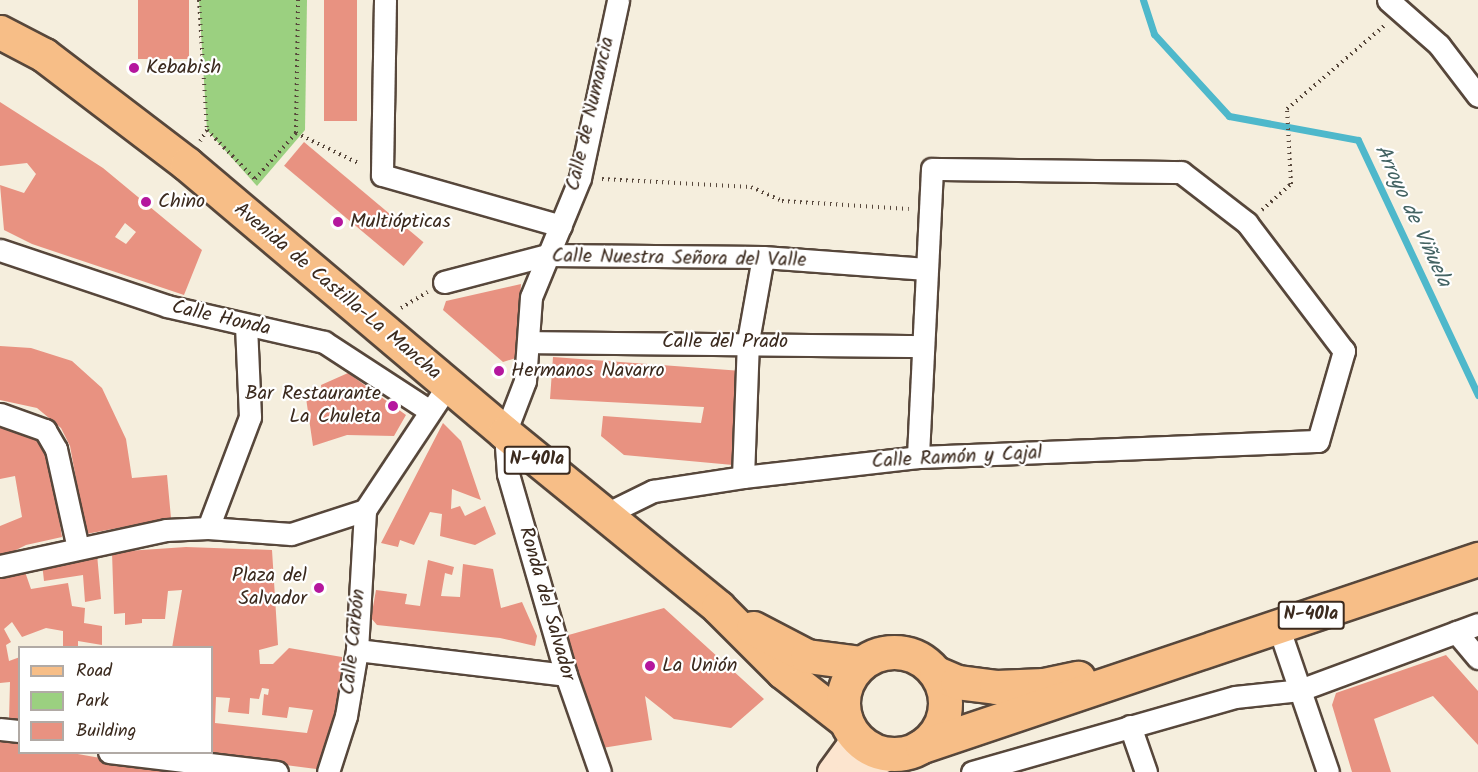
<!DOCTYPE html>
<html>
<head>
<meta charset="utf-8">
<style>
	body { margin:0 }
	#map { position:relative; width:1478px; height:772px; overflow:hidden; background:#f5eedd; font-family:Kalam,sans-serif }
	div>[style] { position:absolute }
	.green>* { inset:0; background:#9bd080 }
	.stream>* { height:7px; margin:-3.5px; padding:0 3.5px; transform-origin:3.5px; border-radius:3.5px; background:#4eb8cb }
	.building>* { inset:0; background:#e89281; transform-origin:0 0 }
	.path>* { height:4px; margin-top:-2px; transform-origin:0; background:repeating-linear-gradient(90deg,#57473b 0 1.5px,transparent 0 6px) }
	.roads { filter:drop-shadow(2px 0 #57473b) drop-shadow(-2px 0 #57473b) drop-shadow(0 2px #57473b) drop-shadow(0 -2px #57473b) }
	.street>* { height:21px; margin:-10.5px; padding:0 10.5px; transform-origin:10.5px; border-radius:10.5px; background:#fff }
	.secondary>* { height:28px; margin:-14px; padding:0 14px; transform-origin:14px; border-radius:14px; background:#fce5cf }
	.primary>* { height:33px; margin:-16.5px; padding:0 16.5px; transform-origin:16.5px; border-radius:16.5px; background:#f7be87 }
	.primary>.ring { margin:-16.5px; padding:0; box-sizing:content-box; background:none; border:33px solid #f7be87; border-radius:50% }
	.dots>* { width:16px; height:16px; translate:-50% -50%; box-sizing:border-box; border:3px solid #fff; border-radius:50% }
	span { translate:-50% -50%; white-space:nowrap; text-align:center; line-height:1.15; -webkit-text-stroke:4.5px #fff; paint-order:stroke }
	.shield-label span { padding:2px 4px; background:#fff; border:2px solid; border-radius:4px; -webkit-text-stroke-width:0 }
	.shield-label { font-size:18px; color:#3b2a1e; font-weight:700 }
	.poi-label { font-size:20px; color:#3b2a1e }
	.left { translate:0 -50%; text-align:left }
	.right { translate:-100% -50%; text-align:right }
	.street-label { font-size:20px; color:#3b2a1e }
	.water-label { font-size:21px; color:#436363; font-style:italic }
	.legend { position:absolute; left:18px; top:646px; width:195px; height:108px; box-sizing:border-box; background:#fff; border:2px solid #b1aaa5; margin:0; padding:8px 10px; list-style:none; font-size:18px; color:#3b2a1e }
	.legend li { display:flex; align-items:center; gap:12px; height:30px }
	.legend b { width:30px; border:2px solid #b1aaa5 }
</style>
</head>
<body>
<div id="map">
	<div class="green">
		<div style="clip-path:polygon(199px 0,307px 0,305px 130px,257px 186px,207px 130px)"></div>
	</div>
	<div class="stream">
		<div style="left:1143px;top:0;width:36px;rotate:72deg"></div>
		<div style="left:1154px;top:34px;width:111px;rotate:47.6deg"></div>
		<div style="left:1229px;top:116px;width:131px;rotate:10.5deg"></div>
		<div style="left:1358px;top:140px;width:282px;rotate:64.8deg"></div>
	</div>
	<div class="building">
		<div style="left:138px;top:0;width:51px;height:59px"></div>
		<div style="left:324px;top:0;width:33px;height:121px"></div>
		<div style="clip-path:polygon(evenodd,0 102px,103px 168px,202px 250px,184px 295px,32px 244px,4px 230px,0 185px,24px 193px,36px 174px,27px 163px,0 166px,0 102px,125px 223px,136px 232px,126px 244px,115px 237px,125px 223px)"></div>
		<div style="left:304px;top:142px;width:156px;height:31px;rotate:40deg"></div>
		<div style="clip-path:polygon(521px 284px,516px 358px,503px 362px,443px 310px,446px 301px)"></div>
		<div style="clip-path:polygon(0 346px,31px 348px,72px 361px,102px 388px,126px 439px,132px 478px,167px 475px,171px 518px,86px 534px,70px 446px,61px 428px,37px 408px,0 400px)"></div>
		<div style="clip-path:polygon(553px 357px,742px 371px,733px 465px,624px 455px,601px 436px,603px 416px,701px 423px,704px 407px,550px 399px)"></div>
		<div style="clip-path:polygon(348px 373px,406px 415px,394px 436px,347px 435px,313px 446px,306px 398px,322px 396px,321px 385px)"></div>
		<div style="clip-path:polygon(443px 423px,461px 441px,481px 500px,452px 489px,451px 509px,460px 506px,465px 516px,485px 506px,496px 534px,475px 545px,440px 536px,442px 514px,430px 512px,414px 545px,400px 540px,398px 547px,381px 543px)"></div>
		<div style="clip-path:polygon(0 426px,26px 430px,49px 454px,62px 537px,26px 545px,0 558px,0 526px,22px 517px,15px 476px,0 479px)"></div>
		<div style="clip-path:polygon(evenodd,186px 547px,272px 550px,278px 645px,259px 650px,260px 664px,273px 664px,289px 648px,342px 657px,342px 714px,324px 770px,200px 754px,212px 753px,212px 648px,172px 648px,182px 590px,168px 591px,165px 619px,142px 619px,142px 623px,125px 625px,125px 613px,114px 614px,112px 552px,186px 547px,262px 688px,269px 689px,268px 695px,264px 694px,262px 715px,287px 718px,289px 707px,313px 710px,307px 733px,215px 723px,216px 697px,230px 698px,228px 712px,249px 714px,250px 698px,259px 699px,262px 688px)"></div>
		<div style="clip-path:polygon(97px 554px,101px 599px,85px 602px,83px 575px,44px 581px,42px 563px)"></div>
		<div style="clip-path:polygon(428px 560px,454px 567px,452px 575px,445px 573px,441px 596px,460px 597px,463px 564px,493px 569px,501px 608px,522px 602px,537px 636px,535px 646px,500px 638px,377px 625px,371px 618px,376px 590px,407px 594px,405px 604px,420px 606px)"></div>
		<div style="clip-path:polygon(23px 566px,31px 589px,68px 583px,72px 606px,85px 608px,84px 623px,102px 626px,102px 645px,78px 641px,78px 648px,63px 648px,63px 631px,46px 628px,22px 637px,12px 622px,4px 629px,11px 642px,6px 645px,9px 661px,20px 657px,20px 723px,9px 720px,10px 682px,0 683px,0 576px)"></div>
		<div style="clip-path:polygon(664px 608px,764px 699px,731px 728px,674px 719px,645px 696px,652px 740px,596px 749px,565px 636px)"></div>
		<div style="clip-path:polygon(1446px 655px,1478px 691px,1478px 745px,1433px 696px,1374px 719px,1391px 772px,1352px 772px,1332px 705px,1336px 693px)"></div>
		<div style="clip-path:polygon(0 740px,20px 741px,20px 753px,72px 753px,180px 772px,0 772px)"></div>
	</div>
	<div class="path">
		<div style="left:199px;top:0;width:130px;rotate:86.5deg"></div>
		<div style="left:207px;top:130px;width:13px;rotate:122deg"></div>
		<div style="left:207px;top:130px;width:69px;rotate:45.6deg"></div>
		<div style="left:255px;top:179px;width:62px;rotate:-48.3deg"></div>
		<div style="left:296px;top:133px;width:133px;rotate:-89.1deg"></div>
		<div style="left:296px;top:133px;width:71px;rotate:25.8deg"></div>
		<div style="left:602px;top:179px;width:149px;rotate:3.1deg"></div>
		<div style="left:751px;top:187px;width:34px;rotate:24deg"></div>
		<div style="left:782px;top:201px;width:127px;rotate:3.6deg"></div>
		<div style="left:1262px;top:210px;width:39px;rotate:-42deg"></div>
		<div style="left:1291px;top:184px;width:75px;rotate:-93.1deg"></div>
		<div style="left:1287px;top:109px;width:128px;rotate:-40.6deg"></div>
		<div style="left:401px;top:308px;width:31px;rotate:-31deg"></div>
	</div>
	<div class="roads">
		<div class="street">
			<div style="left:385px;top:0;width:175px;rotate:91deg"></div>
			<div style="left:382px;top:175px;width:186px;rotate:15.9deg"></div>
			<div style="left:1388px;top:0;width:68px;rotate:41.4deg"></div>
			<div style="left:1439px;top:45px;width:64px;rotate:52.6deg"></div>
			<div style="left:0;top:250px;width:176px;rotate:18.5deg"></div>
			<div style="left:167px;top:306px;width:161px;rotate:12.9deg"></div>
			<div style="left:324px;top:342px;width:126px;rotate:33.1deg"></div>
			<div style="left:444px;top:282px;width:106px;rotate:-14.7deg"></div>
			<div style="left:547px;top:255px;width:216px;rotate:0.5deg"></div>
			<div style="left:763px;top:257px;width:164px;rotate:4.2deg"></div>
			<div style="left:528px;top:342px;width:394px;rotate:0.6deg"></div>
			<div style="left:0;top:414px;width:48px;rotate:19.6deg"></div>
			<div style="left:45px;top:430px;width:22px;rotate:60deg"></div>
			<div style="left:56px;top:449px;width:101px;rotate:77.5deg"></div>
			<div style="left:743px;top:477px;width:136px;rotate:-87.9deg"></div>
			<div style="left:748px;top:341px;width:85px;rotate:-79.9deg"></div>
			<div style="left:604px;top:515px;width:55px;rotate:-26.1deg"></div>
			<div style="left:653px;top:491px;width:91px;rotate:-8.8deg"></div>
			<div style="left:743px;top:477px;width:176px;rotate:-6.5deg"></div>
			<div style="left:918px;top:457px;width:400px;rotate:-2.3deg"></div>
			<div style="left:1318px;top:441px;width:94px;rotate:-73.9deg"></div>
			<div style="left:1344px;top:351px;width:161px;rotate:-127.2deg"></div>
			<div style="left:1247px;top:223px;width:83px;rotate:-142.3deg"></div>
			<div style="left:1181px;top:172px;width:249px;rotate:-179.3deg"></div>
			<div style="left:932px;top:169px;width:288px;rotate:92.8deg"></div>
			<div style="left:208px;top:528px;width:119px;rotate:-69.3deg"></div>
			<div style="left:250px;top:417px;width:91px;rotate:-92.5deg"></div>
			<div style="left:0;top:566px;width:170px;rotate:-12.2deg"></div>
			<div style="left:166px;top:530px;width:42px;rotate:-2.7deg"></div>
			<div style="left:208px;top:528px;width:83px;rotate:4.1deg"></div>
			<div style="left:291px;top:534px;width:78px;rotate:-18deg"></div>
			<div style="left:365px;top:510px;width:150px;rotate:-56.4deg"></div>
			<div style="left:1278px;top:626px;width:154px;rotate:71.1deg"></div>
			<div style="left:1456px;top:632px;width:34px;rotate:50deg"></div>
			<div style="left:357px;top:650px;width:210px;rotate:6.8deg"></div>
			<div style="left:1130px;top:726px;width:49px;rotate:70.8deg"></div>
			<div style="left:0;top:729px;width:20px;rotate:6deg"></div>
			<div style="left:109px;top:752px;width:169px;rotate:6.8deg"></div>
			<div style="left:328px;top:772px;width:59px;rotate:-72.2deg"></div>
			<div style="left:346px;top:716px;width:67px;rotate:-80.5deg"></div>
			<div style="left:357px;top:650px;width:140px;rotate:-86.7deg"></div>
			<div style="left:600px;top:772px;width:103px;rotate:-109.3deg"></div>
			<div style="left:566px;top:675px;width:209px;rotate:-106.1deg"></div>
			<div style="left:508px;top:474px;width:41px;rotate:-94.2deg"></div>
			<div style="left:505px;top:433px;width:56px;rotate:-69deg"></div>
			<div style="left:525px;top:381px;width:84px;rotate:-85.9deg"></div>
			<div style="left:531px;top:297px;width:129px;rotate:-67.6deg"></div>
			<div style="left:580px;top:178px;width:182px;rotate:-77.9deg"></div>
			<div style="left:972px;top:772px;width:273px;rotate:-15.9deg"></div>
			<div style="left:1235px;top:697px;width:65px;rotate:-6.1deg"></div>
			<div style="left:1300px;top:690px;width:190px;rotate:-20.3deg"></div>
		</div>
		<div class="secondary">
			<div style="left:832px;top:772px;width:32px;rotate:-54deg"></div>
			<div style="left:851px;top:746px;width:11px;rotate:-80deg"></div>
			<div style="left:851px;top:772px;width:47px;rotate:-22.7deg"></div>
		</div>
		<div class="primary">
			<div style="left:0;top:32px;width:50px;rotate:27.6deg"></div>
			<div style="left:44px;top:55px;width:180px;rotate:37.3deg"></div>
			<div style="left:187px;top:164px;width:417px;rotate:40.2deg"></div>
			<div style="left:505px;top:433px;width:275px;rotate:39.2deg"></div>
			<div style="left:718px;top:607px;width:92px;rotate:45deg"></div>
			<div style="left:783px;top:672px;width:80px;rotate:37.9deg"></div>
			<div style="left:753px;top:628px;width:61px;rotate:27.4deg"></div>
			<div style="left:807px;top:656px;width:53px;rotate:7.5deg"></div>
			<div class="ring" style="left:843px;top:652px;width:69px;height:69px"></div>
			<div style="left:936px;top:673px;width:23px;rotate:23deg"></div>
			<div style="left:957px;top:682px;width:39px;rotate:7deg"></div>
			<div style="left:996px;top:687px;width:48px;rotate:-2.4deg"></div>
			<div style="left:1044px;top:685px;width:35px;rotate:-12deg"></div>
			<div style="left:922px;top:746px;width:587px;rotate:-18.59deg"></div>
		</div>
	</div>
	<div class="dots">
		<div style="left:134px;top:68px;background:#b5179e"></div>
		<div style="left:146px;top:202px;background:#b5179e"></div>
		<div style="left:338px;top:222px;background:#b5179e"></div>
		<div style="left:499px;top:371px;background:#b5179e"></div>
		<div style="left:393px;top:406px;background:#b5179e"></div>
		<div style="left:319px;top:588px;background:#b5179e"></div>
		<div style="left:650px;top:666px;background:#b5179e"></div>
	</div>
	<div class="shield-label">
		<span style="left:537px;top:460px">N-401a</span>
		<span style="left:1311px;top:615px">N-401a</span>
	</div>
	<div class="poi-label">
		<span class="left" style="left:146px;top:68px">Kebabish</span>
		<span class="left" style="left:158px;top:202px">Chino</span>
		<span class="left" style="left:350px;top:222px">Multiópticas</span>
		<span class="left" style="left:511px;top:371px">Hermanos Navarro</span>
		<span class="right" style="left:381px;top:406px">Bar Restaurante<br>La Chuleta</span>
		<span class="right" style="left:307px;top:588px">Plaza del<br>Salvador</span>
		<span class="left" style="left:662px;top:666px">La Unión</span>
	</div>
	<div class="street-label">
		<span style="left:591px;top:114px;rotate:-77deg">Calle de Numancia</span>
		<span style="left:679px;top:259px;rotate:1deg">Calle Nuestra Señora del Valle</span>
		<span style="left:337px;top:292px;rotate:40deg">Avenida de Castilla-La Mancha</span>
		<span style="left:221px;top:319px;rotate:13deg">Calle Honda</span>
		<span style="left:725px;top:342px">Calle del Prado</span>
		<span style="left:957px;top:458px;rotate:-3deg">Calle Ramón y Cajal</span>
		<span style="left:546px;top:604px;rotate:74deg">Ronda del Salvador</span>
		<span style="left:354px;top:642px;rotate:-84deg">Calle Carbón</span>
	</div>
	<div class="water-label">
		<span style="left:1412px;top:216px;rotate:65deg">Arroyo de Viñuela</span>
	</div>
	<ul class="legend">
	<li><b style="height:8px;background:#f7be87"></b>Road</li>
	<li><b style="height:16px;background:#9bd080"></b>Park</li>
	<li><b style="height:16px;background:#e89281"></b>Building</li>
	</ul>
</div>
</body>
</html>
